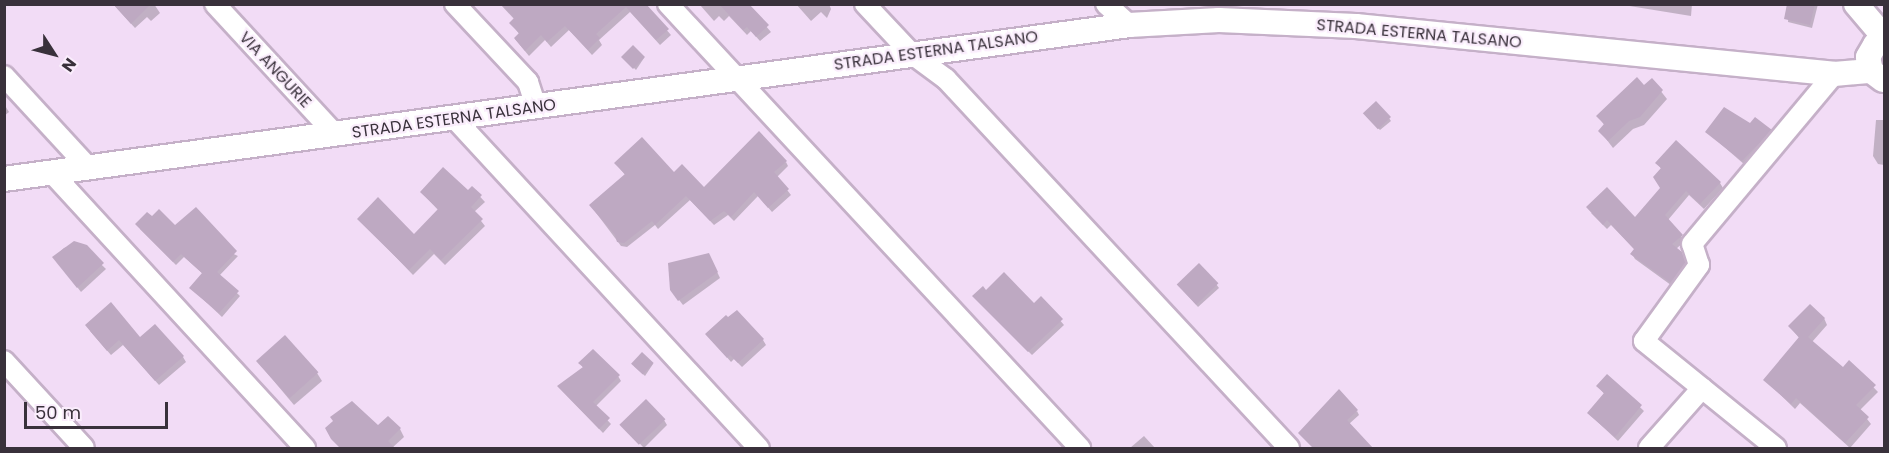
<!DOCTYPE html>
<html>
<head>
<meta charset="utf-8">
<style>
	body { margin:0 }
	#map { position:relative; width:1889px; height:453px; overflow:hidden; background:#f2dcf6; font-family:Poppins,sans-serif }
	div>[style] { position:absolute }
	.shadow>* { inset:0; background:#0003 }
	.building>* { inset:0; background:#bea9c2; transform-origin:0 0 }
	.roads { filter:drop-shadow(2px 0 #c5b0c8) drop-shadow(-2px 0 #c5b0c8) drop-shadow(0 2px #c5b0c8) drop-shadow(0 -2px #c5b0c8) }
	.minor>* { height:20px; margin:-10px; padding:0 10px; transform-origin:10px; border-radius:10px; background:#fff }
	.tertiary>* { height:24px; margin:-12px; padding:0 12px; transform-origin:12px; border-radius:12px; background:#fff }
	span { translate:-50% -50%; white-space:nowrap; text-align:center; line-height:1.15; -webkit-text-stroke:4.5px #faedfc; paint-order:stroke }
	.street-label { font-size:16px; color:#39313b }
	.frame { position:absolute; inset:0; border:6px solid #39313b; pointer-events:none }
	.north { position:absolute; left:24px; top:24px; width:60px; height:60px; -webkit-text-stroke:4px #faedfc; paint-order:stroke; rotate:126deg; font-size:16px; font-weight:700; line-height:24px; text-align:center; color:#39313b }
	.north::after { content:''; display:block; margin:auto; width:21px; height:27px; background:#39313b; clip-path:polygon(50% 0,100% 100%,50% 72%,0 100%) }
	.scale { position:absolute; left:24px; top:402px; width:144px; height:27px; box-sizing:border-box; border:3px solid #39313b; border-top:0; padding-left:8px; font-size:18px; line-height:21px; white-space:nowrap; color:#39313b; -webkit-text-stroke:4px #faedfc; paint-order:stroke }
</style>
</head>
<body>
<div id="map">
	<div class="shadow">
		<div style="clip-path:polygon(113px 4px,154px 4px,160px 13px,151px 21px,147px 17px,135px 28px)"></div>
		<div style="clip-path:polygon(500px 4px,644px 4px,671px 35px,660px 45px,630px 12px,599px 40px,602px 45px,592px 55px,569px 30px,551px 47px,545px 40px,529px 56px,515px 39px,520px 35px,511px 23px,515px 20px)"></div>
		<div style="clip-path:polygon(747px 4px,771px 32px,760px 41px,751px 31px,747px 35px,729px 16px,724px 21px,719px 16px,714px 21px,700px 5px)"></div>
		<div style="clip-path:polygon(796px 4px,829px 4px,831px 9px,827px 18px,821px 12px,811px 21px)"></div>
		<div style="clip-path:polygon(1617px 4px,1692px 4px,1691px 16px)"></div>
		<div style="clip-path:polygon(1789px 4px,1818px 4px,1812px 28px,1788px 22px)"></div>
		<div style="clip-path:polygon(644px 58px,636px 70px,625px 59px)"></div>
		<div style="clip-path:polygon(1652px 80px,1667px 99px,1644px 125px,1633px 129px,1613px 148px,1600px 131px,1605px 126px,1598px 116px)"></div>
		<div style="clip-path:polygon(4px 104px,9px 112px,4px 116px)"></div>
		<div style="clip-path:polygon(1366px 116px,1389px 118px,1391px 121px,1380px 130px)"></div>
		<div style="clip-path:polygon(1876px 120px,1884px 120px,1884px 165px,1878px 164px,1873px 156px)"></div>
		<div style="clip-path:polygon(1771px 131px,1773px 135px,1745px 165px,1707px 132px)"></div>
		<div style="clip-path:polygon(786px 162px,788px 166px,777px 177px,791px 195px,772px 212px,758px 196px,734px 221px,728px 215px,714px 225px,690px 200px,658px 229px,655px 225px,627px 247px,621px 246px,591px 206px,626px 176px,616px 164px,674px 174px,704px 189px)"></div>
		<div style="clip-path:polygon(1657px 163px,1720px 183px,1723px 188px,1704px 209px,1689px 195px,1668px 220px,1685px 241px,1676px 249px,1688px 269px,1675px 288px,1635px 259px,1632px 254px,1635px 250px,1611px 225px,1607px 229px,1591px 213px,1635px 219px,1662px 188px,1662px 170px)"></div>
		<div style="clip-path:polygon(472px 188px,485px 202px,474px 212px,485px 226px,445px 265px,434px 254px,413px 275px,359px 219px,414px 236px,439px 211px,421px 192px,468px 192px)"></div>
		<div style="clip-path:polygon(175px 227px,238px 256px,219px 276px,240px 296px,222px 317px,191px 288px,203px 274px,184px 257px,176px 265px,140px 229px)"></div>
		<div style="clip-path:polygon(79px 243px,106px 269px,81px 292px,54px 257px,64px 248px)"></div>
		<div style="clip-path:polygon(712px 261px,720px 278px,683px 305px,676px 296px)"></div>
		<div style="clip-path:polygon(1216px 284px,1219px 288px,1198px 307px,1181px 288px)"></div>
		<div style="clip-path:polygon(986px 292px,1034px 305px,1041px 298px,1064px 325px,1032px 355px,974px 297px)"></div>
		<div style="clip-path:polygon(1824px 318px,1827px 325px,1812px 342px,1843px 369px,1849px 362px,1878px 392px,1860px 410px,1871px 424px,1850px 448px,1800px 403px,1795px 409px,1765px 380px,1800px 339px,1790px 327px)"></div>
		<div style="clip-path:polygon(90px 331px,140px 339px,183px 357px,186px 362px,159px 385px,123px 345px,111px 355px)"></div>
		<div style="clip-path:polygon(707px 334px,763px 340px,766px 345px,742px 367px,734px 359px,731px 362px)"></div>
		<div style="clip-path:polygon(257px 361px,317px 373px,322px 381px,294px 405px)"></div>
		<div style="clip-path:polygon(580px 363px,618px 376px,621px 381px,595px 407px,611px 424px,603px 433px,559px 387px,584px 369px)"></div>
		<div style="clip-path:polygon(653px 364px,645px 376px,634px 366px)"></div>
		<div style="clip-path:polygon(1607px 376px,1644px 411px,1618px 441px,1589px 414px,1605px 395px,1598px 386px)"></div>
		<div style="clip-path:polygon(1357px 411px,1359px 415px,1349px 424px,1371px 448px,1315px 448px,1304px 437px)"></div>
		<div style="clip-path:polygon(664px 420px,667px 425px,644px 448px,622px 425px)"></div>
		<div style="clip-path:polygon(378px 427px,400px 429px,404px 437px,392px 448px,342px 448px,332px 436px)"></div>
		<div style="clip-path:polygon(1144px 436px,1155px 448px,1130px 448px)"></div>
	</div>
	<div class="building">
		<div style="clip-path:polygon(113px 4px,151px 4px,131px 24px)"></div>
		<div style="clip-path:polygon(501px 4px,646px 4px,669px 29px,656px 40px,626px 7px,596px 34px,600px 38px,588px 50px,565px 26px,547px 42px,541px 35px,525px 51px,514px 38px,519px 33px,509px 23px,514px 18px)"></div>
		<div style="clip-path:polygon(719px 4px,749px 4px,769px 25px,756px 37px,747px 27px,743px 30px)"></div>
		<div style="clip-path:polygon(1787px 4px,1815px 4px,1810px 25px,1784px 19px)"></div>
		<div style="left:633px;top:45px;width:17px;height:17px;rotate:45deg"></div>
		<div style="clip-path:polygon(1637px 77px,1644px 85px,1652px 78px,1663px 90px,1640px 117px,1629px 121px,1608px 141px,1598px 131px,1604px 124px,1596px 116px)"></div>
		<div style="left:1376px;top:101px;width:22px;height:18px;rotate:47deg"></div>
		<div style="clip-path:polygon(1724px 107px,1750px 123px,1755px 117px,1772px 130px,1742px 161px,1705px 132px)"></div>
		<div style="clip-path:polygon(759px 131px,787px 161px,774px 172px,789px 189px,768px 208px,754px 192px,731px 217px,724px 211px,710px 221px,686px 196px,655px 225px,652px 221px,624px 243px,617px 242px,615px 235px,589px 205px,625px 174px,614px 163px,642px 137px,674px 172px,682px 164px,704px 187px)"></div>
		<div style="clip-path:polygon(1676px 140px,1721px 182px,1700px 204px,1686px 191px,1665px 215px,1683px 235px,1672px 244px,1682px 252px,1686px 263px,1671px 283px,1630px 254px,1634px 249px,1607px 220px,1603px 225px,1586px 207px,1607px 187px,1635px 217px,1660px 188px,1653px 177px,1661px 168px,1655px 163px)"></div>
		<div style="clip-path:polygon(443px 167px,468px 190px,472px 186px,482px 195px,471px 207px,483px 219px,441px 260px,430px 249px,409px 270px,357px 219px,378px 197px,414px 234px,438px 209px,420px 192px)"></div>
		<div style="clip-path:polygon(196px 207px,237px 251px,217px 272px,239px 291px,219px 313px,189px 288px,202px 273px,181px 254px,173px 262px,135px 224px,147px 212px,152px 216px,159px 209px,175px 225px)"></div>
		<div style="clip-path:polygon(74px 241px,87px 245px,104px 263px,77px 288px,52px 257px)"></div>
		<div style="clip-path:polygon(709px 253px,718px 272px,678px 301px,670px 290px,668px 263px)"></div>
		<div style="left:1199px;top:263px;width:28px;height:31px;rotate:46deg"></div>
		<div style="clip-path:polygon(1004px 272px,1034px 303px,1041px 296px,1063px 319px,1028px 352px,972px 296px,983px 286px,986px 290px)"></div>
		<div style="clip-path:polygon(111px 302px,140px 337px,155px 324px,184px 356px,155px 381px,119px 340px,107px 351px,85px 325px)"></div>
		<div style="clip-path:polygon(1810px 304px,1825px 318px,1808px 337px,1843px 367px,1849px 360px,1876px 385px,1856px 405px,1869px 417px,1845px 443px,1796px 398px,1791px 404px,1763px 380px,1799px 337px,1788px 326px)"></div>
		<div style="clip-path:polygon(737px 310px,764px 339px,738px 363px,730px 355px,727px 358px,705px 334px,726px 315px,728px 317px)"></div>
		<div style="left:285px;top:335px;width:50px;height:39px;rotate:48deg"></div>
		<div style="clip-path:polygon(593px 349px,620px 375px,593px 402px,610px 418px,599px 429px,557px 386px,583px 367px,578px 363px)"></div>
		<div style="left:642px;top:352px;width:16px;height:16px;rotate:43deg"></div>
		<div style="clip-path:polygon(1607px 374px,1642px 405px,1615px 437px,1587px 413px,1604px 393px,1596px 386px)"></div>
		<div style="clip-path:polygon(1339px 389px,1358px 410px,1347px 420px,1373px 448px,1313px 448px,1298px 433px)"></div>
		<div style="left:646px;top:399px;width:28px;height:37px;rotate:46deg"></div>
		<div style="clip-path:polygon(352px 401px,378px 425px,388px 416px,401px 428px,388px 441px,395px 448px,340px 448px,331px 439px,325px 428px,333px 421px,330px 417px)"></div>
	</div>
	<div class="roads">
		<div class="minor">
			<div style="left:215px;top:4px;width:178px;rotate:47.3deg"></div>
			<div style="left:455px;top:4px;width:107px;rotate:46.9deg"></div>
			<div style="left:528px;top:82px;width:26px;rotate:72deg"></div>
			<div style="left:668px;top:4px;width:606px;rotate:47.14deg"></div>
			<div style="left:865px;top:4px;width:69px;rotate:46.8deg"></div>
			<div style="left:912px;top:54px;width:42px;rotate:36.3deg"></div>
			<div style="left:946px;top:79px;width:504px;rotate:47.09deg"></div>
			<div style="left:1106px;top:4px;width:31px;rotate:42deg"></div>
			<div style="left:4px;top:76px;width:125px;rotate:47.3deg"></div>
			<div style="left:455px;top:119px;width:448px;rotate:47.3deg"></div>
			<div style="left:52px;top:173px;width:374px;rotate:47.4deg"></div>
			<div style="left:4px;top:361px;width:118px;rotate:47.4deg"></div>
			<div style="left:1649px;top:448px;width:80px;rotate:-48.5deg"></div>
			<div style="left:1776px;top:448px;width:170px;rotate:-141deg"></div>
			<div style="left:1644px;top:341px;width:94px;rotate:-54.1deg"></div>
			<div style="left:1699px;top:265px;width:22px;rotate:-108deg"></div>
			<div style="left:1692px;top:244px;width:222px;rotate:-50.1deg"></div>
		</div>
		<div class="tertiary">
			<div style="left:1856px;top:4px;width:43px;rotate:49.7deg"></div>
			<div style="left:1883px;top:80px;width:15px;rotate:-143deg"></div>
			<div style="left:1871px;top:71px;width:14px;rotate:-102deg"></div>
			<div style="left:1868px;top:57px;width:14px;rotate:-60deg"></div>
			<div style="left:1875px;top:45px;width:10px;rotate:-24deg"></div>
			<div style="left:4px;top:179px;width:1135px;rotate:-7.79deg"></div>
			<div style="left:1129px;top:25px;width:90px;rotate:-3.2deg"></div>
			<div style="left:1219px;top:20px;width:137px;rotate:2.5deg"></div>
			<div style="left:1356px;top:26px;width:480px;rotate:5.7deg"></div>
			<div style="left:1834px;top:74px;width:37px;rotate:-5deg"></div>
		</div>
	</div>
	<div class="street-label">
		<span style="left:1419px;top:34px;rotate:5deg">STRADA ESTERNA TALSANO</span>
		<span style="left:936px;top:51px;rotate:-8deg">STRADA ESTERNA TALSANO</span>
		<span style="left:275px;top:70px;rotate:47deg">VIA ANGURIE</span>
		<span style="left:454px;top:119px;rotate:-8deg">STRADA ESTERNA TALSANO</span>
	</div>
	<div class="frame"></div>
	<div class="north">N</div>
	<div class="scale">50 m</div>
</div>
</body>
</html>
